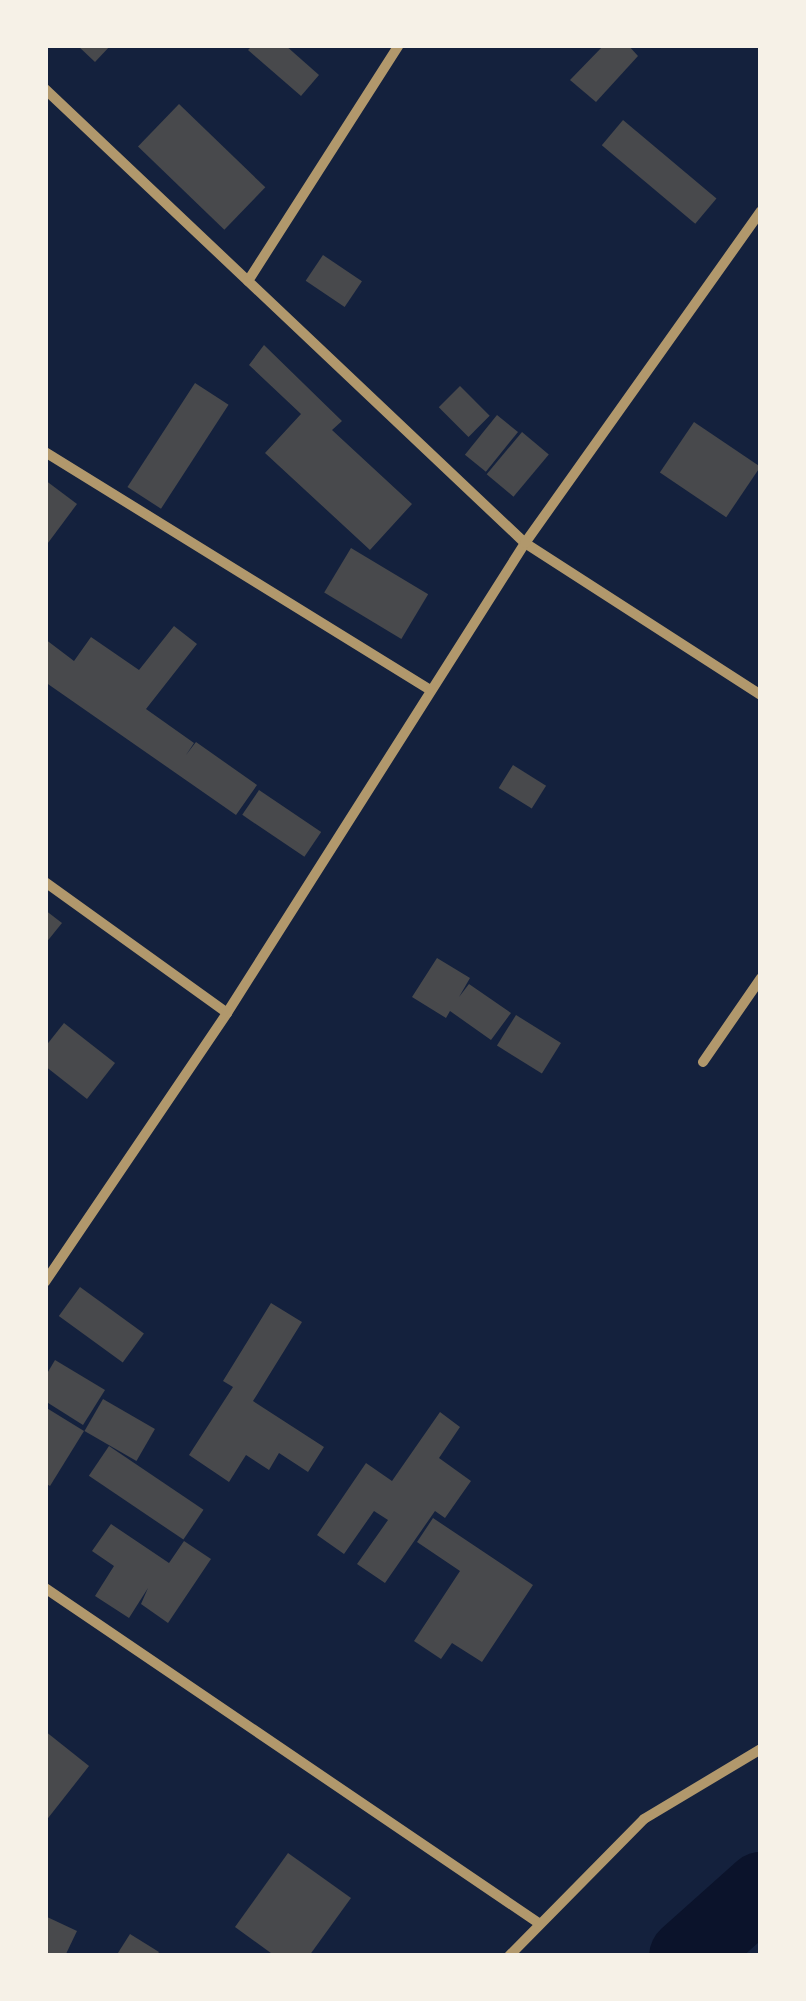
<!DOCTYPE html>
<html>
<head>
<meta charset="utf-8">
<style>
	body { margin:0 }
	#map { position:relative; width:806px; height:2001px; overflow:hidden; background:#14213d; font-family:"Sofia Sans Condensed",sans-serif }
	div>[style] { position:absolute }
	.river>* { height:75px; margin:-37.5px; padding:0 37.5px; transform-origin:37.5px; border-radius:37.5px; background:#0b132b }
	.building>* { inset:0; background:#48494c; transform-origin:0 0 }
	.minor>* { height:10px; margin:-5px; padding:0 5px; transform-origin:5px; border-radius:5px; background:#b1986c }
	span { translate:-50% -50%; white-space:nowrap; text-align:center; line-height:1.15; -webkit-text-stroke:10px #f6f1e7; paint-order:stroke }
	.frame { position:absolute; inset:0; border:48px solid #f6f1e7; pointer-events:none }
</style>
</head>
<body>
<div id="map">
	<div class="river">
		<div style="left:686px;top:1956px;width:101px;rotate:-41.8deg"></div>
	</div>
	<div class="building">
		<div style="clip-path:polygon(77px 45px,111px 45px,95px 62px)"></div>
		<div style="clip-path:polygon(253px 45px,285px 45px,319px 75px,301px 96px,248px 50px)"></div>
		<div style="clip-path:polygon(604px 45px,628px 45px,638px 56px,596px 102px,570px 80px)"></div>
		<div style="left:179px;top:104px;width:120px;height:59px;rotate:44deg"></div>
		<div style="left:623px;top:120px;width:122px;height:33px;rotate:40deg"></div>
		<div style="left:323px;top:255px;width:47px;height:31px;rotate:34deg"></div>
		<div style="clip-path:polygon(264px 345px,342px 421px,332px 430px,412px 504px,370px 550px,265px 453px,301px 414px,249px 365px)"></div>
		<div style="left:195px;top:383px;width:40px;height:124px;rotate:33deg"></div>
		<div style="left:460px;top:386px;width:42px;height:30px;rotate:45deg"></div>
		<div style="left:497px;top:415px;width:27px;height:51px;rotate:39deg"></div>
		<div style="left:694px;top:422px;width:80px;height:61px;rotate:34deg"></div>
		<div style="left:522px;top:432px;width:35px;height:55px;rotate:40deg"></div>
		<div style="clip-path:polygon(45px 480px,77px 504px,45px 547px)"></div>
		<div style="left:351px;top:548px;width:90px;height:52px;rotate:31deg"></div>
		<div style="clip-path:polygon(174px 626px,197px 644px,146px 709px,194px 743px,186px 755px,196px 742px,257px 785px,236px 815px,45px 682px,45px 639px,74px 661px,91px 637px,139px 670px)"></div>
		<div style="left:513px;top:765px;width:39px;height:27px;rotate:32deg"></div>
		<div style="left:259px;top:790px;width:75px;height:30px;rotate:34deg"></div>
		<div style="clip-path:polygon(45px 910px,62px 923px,45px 944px)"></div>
		<div style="clip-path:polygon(437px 958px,470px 978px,459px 997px,469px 984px,511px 1013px,491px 1040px,450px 1011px,446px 1018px,412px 997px)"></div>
		<div style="left:516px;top:1015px;width:53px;height:36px;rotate:32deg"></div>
		<div style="clip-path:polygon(64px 1023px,115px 1063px,87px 1099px,45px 1066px,45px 1047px)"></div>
		<div style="left:80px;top:1287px;width:79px;height:36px;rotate:36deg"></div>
		<div style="clip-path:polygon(271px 1303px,302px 1322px,253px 1401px,324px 1447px,308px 1472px,279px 1453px,269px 1470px,246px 1455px,229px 1482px,189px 1455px,233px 1387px,223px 1381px)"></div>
		<div style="clip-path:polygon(55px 1360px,105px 1390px,83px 1425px,45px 1401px,45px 1377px)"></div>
		<div style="left:103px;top:1399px;width:60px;height:37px;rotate:30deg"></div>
		<div style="clip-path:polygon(45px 1407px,84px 1431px,50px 1486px,45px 1483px)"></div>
		<div style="clip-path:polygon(440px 1412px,460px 1427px,439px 1458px,471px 1481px,445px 1518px,435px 1511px,385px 1583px,357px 1564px,388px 1520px,374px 1511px,344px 1554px,317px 1535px,366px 1463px,392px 1481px)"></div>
		<div style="left:109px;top:1446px;width:114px;height:36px;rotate:34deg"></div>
		<div style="clip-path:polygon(433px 1518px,533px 1585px,482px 1662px,452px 1643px,441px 1659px,414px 1641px,460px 1571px,417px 1542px)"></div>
		<div style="clip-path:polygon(111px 1524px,169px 1563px,184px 1541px,211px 1559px,168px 1623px,141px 1604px,148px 1588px,129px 1618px,95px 1596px,114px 1566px,92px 1551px)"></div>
		<div style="clip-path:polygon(45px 1731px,89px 1766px,45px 1822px)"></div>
		<div style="clip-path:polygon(288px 1853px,351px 1898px,309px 1956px,275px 1956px,235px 1927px)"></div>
		<div style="clip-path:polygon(45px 1916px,77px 1931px,65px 1956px,45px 1956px)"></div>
		<div style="clip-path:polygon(130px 1934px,159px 1952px,156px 1956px,116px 1956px)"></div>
	</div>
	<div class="minor">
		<div style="left:45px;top:89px;width:661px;rotate:43.41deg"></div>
		<div style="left:525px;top:543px;width:281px;rotate:32.8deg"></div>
		<div style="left:248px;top:281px;width:280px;rotate:-57.4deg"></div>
		<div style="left:45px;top:452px;width:450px;rotate:31.7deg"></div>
		<div style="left:45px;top:882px;width:224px;rotate:35.7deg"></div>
		<div style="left:703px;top:1062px;width:102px;rotate:-55.4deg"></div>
		<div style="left:45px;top:1282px;width:325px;rotate:-55.9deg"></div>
		<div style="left:227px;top:1013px;width:557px;rotate:-57.62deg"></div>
		<div style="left:525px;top:543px;width:407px;rotate:-54.6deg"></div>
		<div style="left:45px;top:1588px;width:595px;rotate:34.17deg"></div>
		<div style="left:509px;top:1956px;width:192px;rotate:-45.4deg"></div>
		<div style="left:644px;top:1819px;width:136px;rotate:-30.9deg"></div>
	</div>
	<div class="frame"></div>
</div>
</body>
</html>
